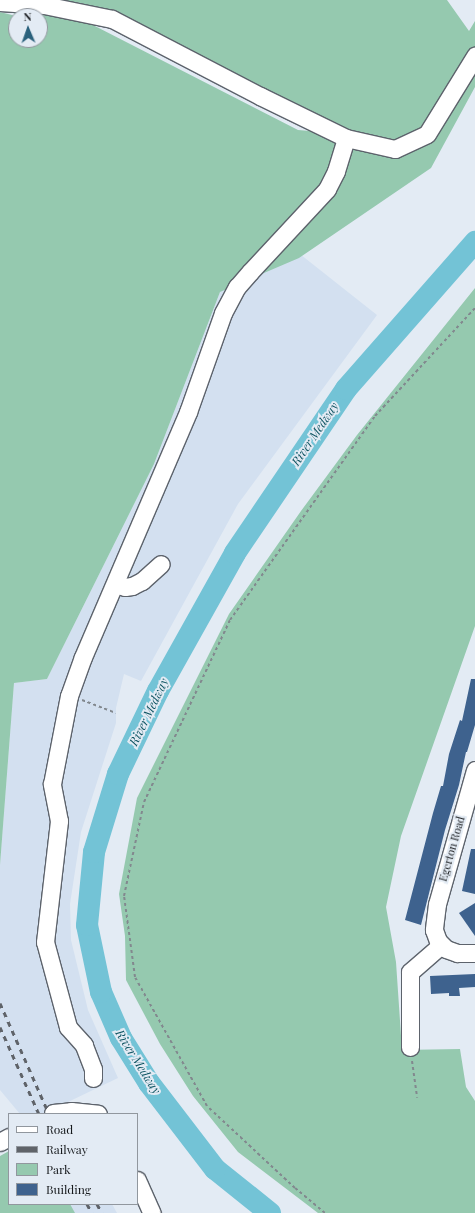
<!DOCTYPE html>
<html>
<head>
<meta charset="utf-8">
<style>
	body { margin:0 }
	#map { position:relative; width:475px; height:1213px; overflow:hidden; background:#e3ebf4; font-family:"Playfair Display",serif }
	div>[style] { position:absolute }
	.built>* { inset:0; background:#d3e0f0 }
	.green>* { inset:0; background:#95c9af }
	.river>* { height:22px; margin:-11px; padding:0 11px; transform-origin:11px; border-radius:11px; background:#73c3d6 }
	.building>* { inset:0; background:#3e628e }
	.path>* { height:2px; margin-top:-1px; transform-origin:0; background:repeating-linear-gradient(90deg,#82888e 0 3px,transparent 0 6px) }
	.roads { filter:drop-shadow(1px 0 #5d636c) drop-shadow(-1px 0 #5d636c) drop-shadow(0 1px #5d636c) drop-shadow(0 -1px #5d636c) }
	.minor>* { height:17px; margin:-8.5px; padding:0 8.5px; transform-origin:8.5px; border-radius:8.5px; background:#fff }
	.rail>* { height:3px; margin-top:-1.5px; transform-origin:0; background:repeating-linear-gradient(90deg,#5f6369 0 5px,transparent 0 10px) }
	span { translate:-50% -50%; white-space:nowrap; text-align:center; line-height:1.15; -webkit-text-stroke:4px #e3ebf4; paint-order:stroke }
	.street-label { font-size:11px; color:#16191c }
	.water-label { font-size:12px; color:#0d5361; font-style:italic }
	.legend { position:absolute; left:8px; top:1113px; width:130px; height:92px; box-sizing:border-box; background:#e3ebf4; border:1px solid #91979e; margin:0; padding:5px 7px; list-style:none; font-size:12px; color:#16191c }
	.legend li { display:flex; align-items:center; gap:8px; height:20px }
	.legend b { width:20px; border:1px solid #91979e }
	.north { position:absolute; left:8px; top:8px; width:40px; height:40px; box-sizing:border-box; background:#e3ebf4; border:1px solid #91979e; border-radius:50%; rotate:358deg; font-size:11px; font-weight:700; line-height:16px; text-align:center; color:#16191c }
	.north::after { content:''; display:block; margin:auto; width:14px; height:18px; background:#2a617c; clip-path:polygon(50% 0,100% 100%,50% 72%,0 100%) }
</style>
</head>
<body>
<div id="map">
	<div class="built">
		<div style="clip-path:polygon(291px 247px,377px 315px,238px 504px,141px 681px,124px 674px,116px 708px,116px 723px,81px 832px,70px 904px,71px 940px,88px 1010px,118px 1078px,43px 1114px,20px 1114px,0 1090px,0 865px,14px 683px,47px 679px,154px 464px,220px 292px)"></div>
		<div style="clip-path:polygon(64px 1204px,112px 1204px,117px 1213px,69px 1213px)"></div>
	</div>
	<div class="green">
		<div style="clip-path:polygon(evenodd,2px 0,447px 0,469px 31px,475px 21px,475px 87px,431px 168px,299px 258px,220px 292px,154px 464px,47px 679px,14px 683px,0 865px,0 12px,16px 16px,16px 40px,40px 40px,40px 16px,16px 16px,2px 0,76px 2px,118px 13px,356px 135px,298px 130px,91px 24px,76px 2px)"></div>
		<div style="clip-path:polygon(475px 288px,475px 626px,401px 836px,386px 907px,396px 962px,402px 1050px,460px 1049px,466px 1087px,475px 1101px,475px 1213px,318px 1213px,238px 1152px,193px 1096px,160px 1044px,126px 980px,125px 936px,119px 894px,137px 798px,229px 614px,301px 511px,357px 435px)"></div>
		<div style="clip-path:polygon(9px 1151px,9px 1204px,70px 1204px,75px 1213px,0 1213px,0 1156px)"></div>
	</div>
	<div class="river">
		<div style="left:270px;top:1213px;width:70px;rotate:-141.3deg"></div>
		<div style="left:215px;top:1169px;width:108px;rotate:-127.5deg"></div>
		<div style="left:149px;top:1083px;width:53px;rotate:-121.9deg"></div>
		<div style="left:121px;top:1038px;width:50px;rotate:-113.5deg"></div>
		<div style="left:101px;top:992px;width:68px;rotate:-101.8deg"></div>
		<div style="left:87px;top:925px;width:73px;rotate:-84.5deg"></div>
		<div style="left:94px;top:852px;width:82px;rotate:-72.9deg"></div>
		<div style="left:118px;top:774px;width:92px;rotate:-64.3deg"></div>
		<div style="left:158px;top:691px;width:158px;rotate:-60.8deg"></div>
		<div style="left:235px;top:553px;width:198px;rotate:-55.9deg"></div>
		<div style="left:346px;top:389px;width:196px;rotate:-48.7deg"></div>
	</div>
	<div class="building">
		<div style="clip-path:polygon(471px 679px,475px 679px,475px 725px,467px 752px,466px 752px,459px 785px,445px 830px,421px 925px,405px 920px,433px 813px,441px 786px,443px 786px,449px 754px,460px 720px,462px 721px)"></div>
		<div style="clip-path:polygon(471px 849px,475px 849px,475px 894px,462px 891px)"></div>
		<div style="clip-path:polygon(475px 903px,475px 936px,459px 913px)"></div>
		<div style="clip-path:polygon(475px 974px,475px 987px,459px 988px,460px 996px,449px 996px,449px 993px,431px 994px,430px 976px)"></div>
	</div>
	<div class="path">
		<div style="left:82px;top:700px;width:36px;rotate:21deg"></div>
		<div style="left:412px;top:1061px;width:37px;rotate:82deg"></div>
		<div style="left:325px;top:1213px;width:39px;rotate:-140deg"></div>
		<div style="left:295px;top:1188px;width:120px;rotate:-137deg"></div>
		<div style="left:207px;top:1106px;width:148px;rotate:-119.2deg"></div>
		<div style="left:135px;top:977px;width:82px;rotate:-97.7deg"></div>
		<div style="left:124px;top:896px;width:96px;rotate:-78deg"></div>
		<div style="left:144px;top:802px;width:201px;rotate:-64.7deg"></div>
		<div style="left:230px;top:620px;width:250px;rotate:-54.6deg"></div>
		<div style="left:375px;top:416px;width:147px;rotate:-47.2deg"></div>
	</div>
	<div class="roads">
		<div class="minor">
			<div style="left:0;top:2px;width:44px;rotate:3.9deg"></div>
			<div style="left:44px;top:5px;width:69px;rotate:11.6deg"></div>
			<div style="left:112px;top:19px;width:167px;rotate:27.5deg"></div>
			<div style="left:260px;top:96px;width:96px;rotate:26deg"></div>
			<div style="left:346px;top:138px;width:50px;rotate:12.7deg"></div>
			<div style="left:395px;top:149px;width:35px;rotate:-25deg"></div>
			<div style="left:427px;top:134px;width:92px;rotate:-58.4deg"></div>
			<div style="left:115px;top:584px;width:10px;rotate:17deg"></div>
			<div style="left:125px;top:587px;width:7px;rotate:-8deg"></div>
			<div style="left:132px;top:586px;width:11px;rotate:-27deg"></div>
			<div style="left:142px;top:581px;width:25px;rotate:-42deg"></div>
			<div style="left:475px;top:770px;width:139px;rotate:105.8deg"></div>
			<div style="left:437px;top:904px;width:26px;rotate:97deg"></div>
			<div style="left:434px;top:930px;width:12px;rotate:70deg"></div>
			<div style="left:438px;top:941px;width:11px;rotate:45deg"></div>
			<div style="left:446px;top:949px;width:12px;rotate:20deg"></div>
			<div style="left:457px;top:953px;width:18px"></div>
			<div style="left:410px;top:1047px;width:75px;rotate:-90deg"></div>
			<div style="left:410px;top:972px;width:41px;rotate:-41.1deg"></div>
			<div style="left:93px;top:1078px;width:9px;rotate:-90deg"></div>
			<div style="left:93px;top:1069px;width:26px;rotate:-111deg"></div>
			<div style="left:84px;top:1045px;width:24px;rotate:-132deg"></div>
			<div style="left:68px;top:1027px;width:88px;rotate:-105.1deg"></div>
			<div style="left:45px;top:942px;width:122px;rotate:-83.4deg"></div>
			<div style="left:59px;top:821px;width:38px;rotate:-101deg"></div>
			<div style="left:52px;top:784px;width:90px;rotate:-79.1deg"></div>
			<div style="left:69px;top:696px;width:41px;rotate:-70.3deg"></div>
			<div style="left:83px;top:657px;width:267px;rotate:-66.8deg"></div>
			<div style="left:188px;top:412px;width:105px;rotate:-70.5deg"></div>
			<div style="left:223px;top:313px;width:30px;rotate:-62deg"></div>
			<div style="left:237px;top:287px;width:20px;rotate:-49deg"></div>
			<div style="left:250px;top:272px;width:113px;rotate:-47.1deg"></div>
			<div style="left:327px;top:189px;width:20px;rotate:-63deg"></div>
			<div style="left:336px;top:171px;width:34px;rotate:-73deg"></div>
			<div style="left:53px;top:1113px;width:18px;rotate:-6deg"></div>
			<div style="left:71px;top:1111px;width:27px;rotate:6deg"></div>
			<div style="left:0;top:1142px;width:10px;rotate:-29deg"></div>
			<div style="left:137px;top:1180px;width:36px;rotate:66deg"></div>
		</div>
	</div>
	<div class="rail">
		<div style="left:0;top:1003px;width:121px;rotate:66.2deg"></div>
		<div style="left:0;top:1027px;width:95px;rotate:65.9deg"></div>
		<div style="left:87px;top:1204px;width:10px;rotate:61deg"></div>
		<div style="left:97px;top:1204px;width:10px;rotate:61deg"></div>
	</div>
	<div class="street-label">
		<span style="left:452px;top:849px;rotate:-74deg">Egerton Road</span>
	</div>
	<div class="water-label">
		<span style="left:315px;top:434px;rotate:-56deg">River Medway</span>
		<span style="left:149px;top:712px;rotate:-64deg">River Medway</span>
		<span style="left:138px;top:1062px;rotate:58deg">River Medway</span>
	</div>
	<ul class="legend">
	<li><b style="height:5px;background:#fff"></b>Road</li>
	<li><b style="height:5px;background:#5f6369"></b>Railway</li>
	<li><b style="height:11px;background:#95c9af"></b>Park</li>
	<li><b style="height:11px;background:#3e628e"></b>Building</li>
	</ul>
	<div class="north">N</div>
</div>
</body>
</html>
